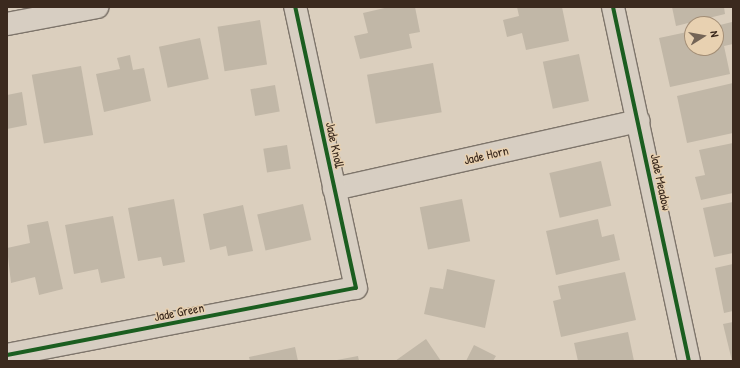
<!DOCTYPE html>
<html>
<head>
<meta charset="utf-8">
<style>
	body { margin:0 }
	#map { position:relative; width:740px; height:368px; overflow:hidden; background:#dbcfbe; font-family:"Patrick Hand",sans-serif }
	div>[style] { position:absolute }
	.building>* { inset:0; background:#c1b7a7; transform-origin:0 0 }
	.roads { filter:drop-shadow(1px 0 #7e756b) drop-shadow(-1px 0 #7e756b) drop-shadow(0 1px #7e756b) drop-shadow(0 -1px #7e756b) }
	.minor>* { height:22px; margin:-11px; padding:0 11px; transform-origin:11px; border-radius:11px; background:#d7cec2 }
	.cycleway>* { height:4px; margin:-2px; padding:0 2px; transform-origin:2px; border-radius:2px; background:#1b5e20 }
	span { translate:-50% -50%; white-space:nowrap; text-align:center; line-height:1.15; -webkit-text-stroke:3px #e8d1b1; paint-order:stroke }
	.street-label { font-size:13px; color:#3b2a1e }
	.frame { position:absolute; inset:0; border:8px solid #3b2a1e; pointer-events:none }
	.north { position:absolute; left:684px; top:16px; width:40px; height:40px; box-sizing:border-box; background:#e8d1b1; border:1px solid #a38e76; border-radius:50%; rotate:79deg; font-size:11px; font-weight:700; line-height:16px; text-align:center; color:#3b2a1e }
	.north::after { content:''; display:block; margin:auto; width:14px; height:18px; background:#736456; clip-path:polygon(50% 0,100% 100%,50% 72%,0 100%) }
</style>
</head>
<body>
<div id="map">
	<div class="building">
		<div style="clip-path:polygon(389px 7px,415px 7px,420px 32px,409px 34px,412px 48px,360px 59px,354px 36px,368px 33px,363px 13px)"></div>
		<div style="clip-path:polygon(517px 7px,562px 7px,569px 41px,526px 50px,522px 33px,507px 37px,503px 20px,519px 16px)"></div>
		<div style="clip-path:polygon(672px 7px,724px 7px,725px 14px,676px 26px)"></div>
		<div style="left:260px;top:20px;width:45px;height:43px;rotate:81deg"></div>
		<div style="clip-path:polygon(732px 22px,733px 44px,724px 46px,730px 74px,670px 87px,659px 38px,692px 31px,692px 48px,716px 48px,716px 26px)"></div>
		<div style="left:200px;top:38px;width:42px;height:42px;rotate:78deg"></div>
		<div style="left:579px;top:54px;width:48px;height:37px;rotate:78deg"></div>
		<div style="clip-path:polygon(130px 55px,133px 70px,144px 68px,151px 101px,104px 112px,96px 74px,120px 69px,117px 58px)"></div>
		<div style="left:433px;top:63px;width:50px;height:67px;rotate:80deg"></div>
		<div style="left:81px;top:66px;width:70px;height:50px;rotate:80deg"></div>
		<div style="clip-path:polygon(733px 83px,733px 133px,687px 143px,677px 96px)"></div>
		<div style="left:275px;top:85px;width:27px;height:25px;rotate:80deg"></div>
		<div style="clip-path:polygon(22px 92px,27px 125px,7px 129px,7px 95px)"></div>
		<div style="clip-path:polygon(733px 143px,733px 193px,701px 200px,695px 177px,705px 175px,699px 150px)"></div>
		<div style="left:287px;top:145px;width:24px;height:24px;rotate:81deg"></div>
		<div style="left:601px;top:161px;width:46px;height:53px;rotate:77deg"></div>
		<div style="clip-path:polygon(174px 199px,185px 262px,163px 266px,161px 257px,138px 261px,128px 208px)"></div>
		<div style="left:462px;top:199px;width:43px;height:43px;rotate:79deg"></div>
		<div style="clip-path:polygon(733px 202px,733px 253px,714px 257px,703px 208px)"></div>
		<div style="left:303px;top:204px;width:37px;height:47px;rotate:77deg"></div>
		<div style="clip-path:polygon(243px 205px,253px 251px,228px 256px,226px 246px,210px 250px,203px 214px)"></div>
		<div style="clip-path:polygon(113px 216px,125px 278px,101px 283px,98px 269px,74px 274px,65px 225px)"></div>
		<div style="clip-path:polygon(598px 219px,602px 237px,614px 234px,620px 260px,556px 275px,546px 231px)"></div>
		<div style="clip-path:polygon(48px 221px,63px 289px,39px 295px,35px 277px,11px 283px,7px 248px,30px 243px,27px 225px)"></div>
		<div style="clip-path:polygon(733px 264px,733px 311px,724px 313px,715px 268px)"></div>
		<div style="clip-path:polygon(447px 269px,495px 280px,485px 328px,424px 314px,430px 287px,443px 289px)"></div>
		<div style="clip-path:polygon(625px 272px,636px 320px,561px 337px,553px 301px,561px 299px,558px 286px)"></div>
		<div style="clip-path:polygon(733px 322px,733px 361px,732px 361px,723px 324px)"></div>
		<div style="clip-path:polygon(628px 332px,634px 361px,578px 361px,574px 343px)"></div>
		<div style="clip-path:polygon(426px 339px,441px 361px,395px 361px)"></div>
		<div style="clip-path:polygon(474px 345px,496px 356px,493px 361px,466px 361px)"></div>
		<div style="clip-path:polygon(295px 347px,298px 361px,250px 361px,249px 357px)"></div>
		<div style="clip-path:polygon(358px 356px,359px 361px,337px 361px,337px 360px)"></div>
	</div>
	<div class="roads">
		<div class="minor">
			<div style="left:613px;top:7px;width:362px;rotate:77.9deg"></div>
			<div style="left:7px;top:24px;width:92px;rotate:-10.7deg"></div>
			<div style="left:334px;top:189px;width:312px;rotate:-12.6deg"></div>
			<div style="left:7px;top:355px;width:355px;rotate:-10.9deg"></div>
			<div style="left:356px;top:288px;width:288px;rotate:-102.2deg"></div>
		</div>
	</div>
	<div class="cycleway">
		<div style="left:613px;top:7px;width:362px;rotate:77.9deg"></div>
		<div style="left:7px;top:355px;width:355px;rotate:-10.9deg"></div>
		<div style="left:356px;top:288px;width:288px;rotate:-102.2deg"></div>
	</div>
	<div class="street-label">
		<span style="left:335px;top:145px;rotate:78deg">Jade Knoll</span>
		<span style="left:486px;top:155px;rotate:-13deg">Jade Horn</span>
		<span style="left:661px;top:182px;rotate:78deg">Jade Meadow</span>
		<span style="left:179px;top:312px;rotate:-11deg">Jade Green</span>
	</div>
	<div class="frame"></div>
	<div class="north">N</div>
</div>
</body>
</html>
